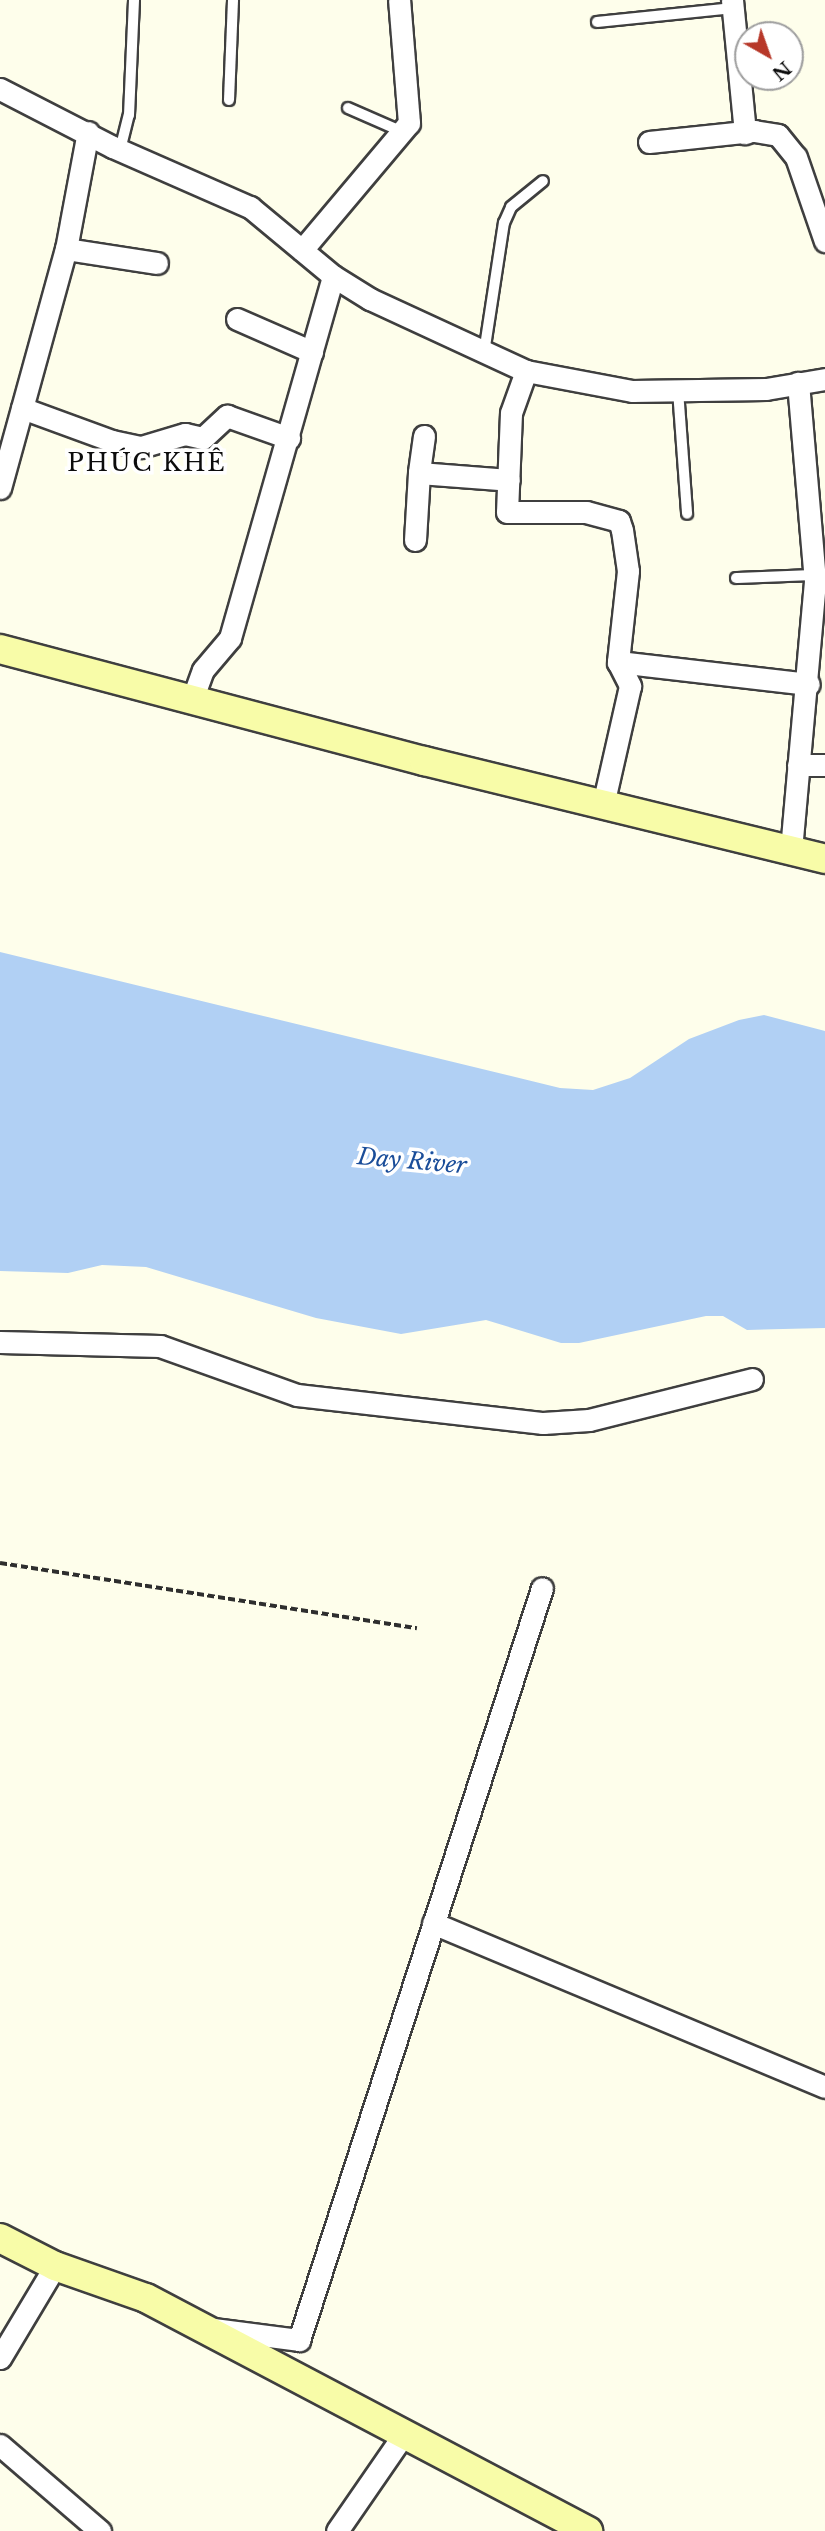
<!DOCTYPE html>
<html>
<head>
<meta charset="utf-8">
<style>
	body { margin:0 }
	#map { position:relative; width:825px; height:2531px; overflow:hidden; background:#fefeeb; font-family:"Libre Baskerville",serif }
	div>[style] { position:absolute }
	.water>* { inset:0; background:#b1d0f4 }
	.path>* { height:3.5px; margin-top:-1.75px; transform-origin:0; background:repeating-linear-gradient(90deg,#2e2e2e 0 7px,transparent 0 10.5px) }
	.roads { filter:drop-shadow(2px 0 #3f3f3f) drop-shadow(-2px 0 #3f3f3f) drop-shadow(0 2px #3f3f3f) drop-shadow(0 -2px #3f3f3f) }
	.lane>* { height:10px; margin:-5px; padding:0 5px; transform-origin:5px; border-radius:5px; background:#fff }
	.street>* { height:21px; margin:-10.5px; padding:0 10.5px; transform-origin:10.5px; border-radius:10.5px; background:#fff }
	.secondary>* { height:28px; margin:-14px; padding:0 14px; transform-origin:14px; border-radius:14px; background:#f8fca8 }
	span { translate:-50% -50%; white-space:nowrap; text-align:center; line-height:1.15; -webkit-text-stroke:7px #fff; paint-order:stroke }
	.water-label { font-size:23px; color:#1a4d99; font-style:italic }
	.quarter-label { font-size:24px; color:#0c0c0c; letter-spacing:2px }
	.north { position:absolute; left:734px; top:21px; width:70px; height:70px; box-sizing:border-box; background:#fff; border:2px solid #9e9e9e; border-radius:50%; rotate:140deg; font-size:19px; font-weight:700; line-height:28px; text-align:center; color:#0c0c0c }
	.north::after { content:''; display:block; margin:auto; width:24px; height:32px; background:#b73829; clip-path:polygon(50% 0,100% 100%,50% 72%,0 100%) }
</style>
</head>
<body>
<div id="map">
	<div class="water">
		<div style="clip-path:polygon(0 952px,560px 1088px,593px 1090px,630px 1078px,689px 1039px,739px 1020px,764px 1015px,825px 1031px,825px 1328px,747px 1330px,723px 1316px,706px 1316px,579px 1343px,561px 1343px,486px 1320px,401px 1334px,316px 1318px,146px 1267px,102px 1265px,68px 1273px,0 1271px)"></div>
	</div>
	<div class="path">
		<div style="left:0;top:1563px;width:422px;rotate:8.9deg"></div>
	</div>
	<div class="roads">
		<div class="lane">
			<div style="left:597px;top:22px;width:137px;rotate:-5.9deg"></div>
			<div style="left:229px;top:100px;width:100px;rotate:-87.7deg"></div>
			<div style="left:348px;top:108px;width:60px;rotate:23.6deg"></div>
			<div style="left:120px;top:150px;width:36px;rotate:-76deg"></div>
			<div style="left:129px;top:115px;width:115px;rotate:-87.5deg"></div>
			<div style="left:484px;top:353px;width:132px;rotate:-81.3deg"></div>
			<div style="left:504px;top:223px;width:17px;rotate:-66deg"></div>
			<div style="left:511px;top:207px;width:41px;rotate:-39.1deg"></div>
			<div style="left:678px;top:390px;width:124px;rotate:85.8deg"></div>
			<div style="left:736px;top:578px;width:78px;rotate:-2.2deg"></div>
		</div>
		<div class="street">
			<div style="left:732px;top:0;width:134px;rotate:84.4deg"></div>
			<div style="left:0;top:89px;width:127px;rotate:27.2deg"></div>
			<div style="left:113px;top:147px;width:150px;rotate:23.7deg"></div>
			<div style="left:250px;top:207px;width:108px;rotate:39.7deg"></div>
			<div style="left:333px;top:276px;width:44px;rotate:31.9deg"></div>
			<div style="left:370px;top:299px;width:172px;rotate:24.8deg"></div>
			<div style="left:526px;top:371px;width:108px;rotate:10.7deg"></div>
			<div style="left:632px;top:391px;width:134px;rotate:-0.9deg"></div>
			<div style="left:766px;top:389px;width:60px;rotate:-9.6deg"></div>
			<div style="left:649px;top:142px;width:106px;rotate:-6deg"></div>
			<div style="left:754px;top:131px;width:24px;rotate:9deg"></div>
			<div style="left:778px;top:135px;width:28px;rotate:51deg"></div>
			<div style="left:796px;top:157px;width:89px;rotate:71deg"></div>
			<div style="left:66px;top:249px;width:92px;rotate:8.7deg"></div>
			<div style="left:302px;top:250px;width:166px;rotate:-49.9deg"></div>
			<div style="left:409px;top:123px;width:123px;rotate:-94.6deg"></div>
			<div style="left:237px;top:319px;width:82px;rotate:23.7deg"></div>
			<div style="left:526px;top:371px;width:45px;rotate:109.7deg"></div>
			<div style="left:511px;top:413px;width:99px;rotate:92.3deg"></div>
			<div style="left:507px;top:512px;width:79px"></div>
			<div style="left:586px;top:512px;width:34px;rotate:15deg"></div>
			<div style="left:619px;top:521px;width:9px;rotate:72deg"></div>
			<div style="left:622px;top:530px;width:41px;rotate:81.7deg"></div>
			<div style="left:628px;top:571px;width:92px;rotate:96.3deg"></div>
			<div style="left:618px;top:662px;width:27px;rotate:63deg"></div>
			<div style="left:630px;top:686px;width:122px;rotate:102.8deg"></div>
			<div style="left:22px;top:408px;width:96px;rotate:20.1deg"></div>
			<div style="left:112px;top:441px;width:30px;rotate:12deg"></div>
			<div style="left:141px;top:447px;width:46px;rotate:-16.5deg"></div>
			<div style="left:185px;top:434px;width:18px;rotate:13deg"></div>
			<div style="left:203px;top:438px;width:33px;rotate:-43deg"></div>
			<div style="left:227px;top:416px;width:66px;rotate:19.5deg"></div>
			<div style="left:424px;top:436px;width:37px;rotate:98deg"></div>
			<div style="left:419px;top:473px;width:90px;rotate:4.4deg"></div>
			<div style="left:0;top:488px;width:248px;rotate:-74.6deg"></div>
			<div style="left:66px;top:249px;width:119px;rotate:-79.4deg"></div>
			<div style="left:415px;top:540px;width:67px;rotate:-86.6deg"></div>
			<div style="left:618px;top:662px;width:192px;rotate:6.6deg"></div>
			<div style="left:192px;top:700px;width:32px;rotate:-70deg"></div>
			<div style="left:203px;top:670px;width:42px;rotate:-49.8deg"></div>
			<div style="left:230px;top:638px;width:376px;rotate:-74.1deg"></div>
			<div style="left:798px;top:765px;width:27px"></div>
			<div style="left:791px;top:850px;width:270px;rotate:-84.9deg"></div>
			<div style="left:815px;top:581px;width:199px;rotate:-94.9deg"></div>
			<div style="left:0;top:1342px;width:160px;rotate:1.4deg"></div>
			<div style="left:160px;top:1346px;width:145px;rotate:19.7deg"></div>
			<div style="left:297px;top:1395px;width:248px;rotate:6.5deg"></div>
			<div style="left:543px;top:1423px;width:46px;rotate:-3.7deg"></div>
			<div style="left:589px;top:1420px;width:168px;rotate:-14.1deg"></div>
			<div style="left:433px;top:1923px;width:425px;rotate:22.7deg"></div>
			<div style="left:214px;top:2329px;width:86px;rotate:7.4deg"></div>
			<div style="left:299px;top:2340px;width:790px;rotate:-72.09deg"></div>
			<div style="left:0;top:2358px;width:107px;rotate:-59.1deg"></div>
			<div style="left:0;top:2445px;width:132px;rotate:40.7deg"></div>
			<div style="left:337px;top:2531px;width:118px;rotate:-55.4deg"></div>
		</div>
		<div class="secondary">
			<div style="left:0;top:649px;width:439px;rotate:14.8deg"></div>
			<div style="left:424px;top:761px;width:413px;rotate:13.7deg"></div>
			<div style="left:0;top:2238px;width:62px;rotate:27deg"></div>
			<div style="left:55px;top:2266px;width:96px;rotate:19.4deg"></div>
			<div style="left:146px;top:2298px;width:500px;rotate:27.8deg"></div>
		</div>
	</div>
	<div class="water-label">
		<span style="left:412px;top:1161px;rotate:5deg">Day River</span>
	</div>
	<div class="quarter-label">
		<span style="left:147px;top:463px">PHÚC KHÊ</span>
	</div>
	<div class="north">N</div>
</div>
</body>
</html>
